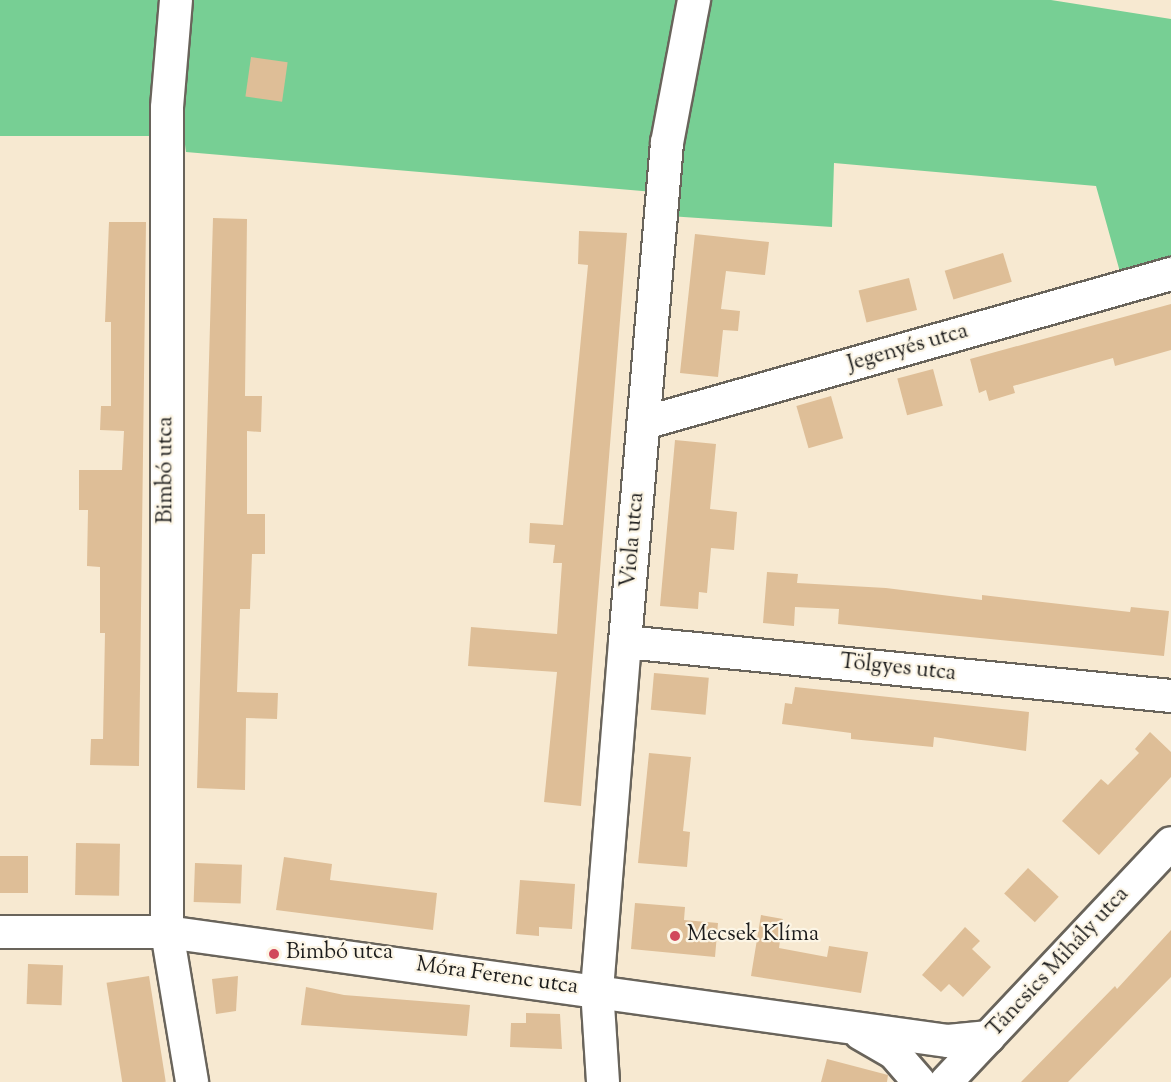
<!DOCTYPE html>
<html>
<head>
<meta charset="utf-8">
<style>
	body { margin:0 }
	#map { position:relative; width:1171px; height:1082px; overflow:hidden; background:#f7e9d1; font-family:"Sorts Mill Goudy",serif }
	div>[style] { position:absolute }
	.green>* { inset:0; background:#77cf94; transform-origin:0 0 }
	.building>* { inset:0; background:#debe97; transform-origin:0 0 }
	.roads { filter:drop-shadow(2px 0 #69645b) drop-shadow(-2px 0 #69645b) drop-shadow(0 2px #69645b) drop-shadow(0 -2px #69645b) }
	.minor>* { height:32px; margin:-16px; padding:0 16px; transform-origin:16px; border-radius:16px; background:#fff }
	.dots>* { width:16px; height:16px; translate:-50% -50%; box-sizing:border-box; border:3px solid #fcf5e5; border-radius:50% }
	span { translate:-50% -50%; white-space:nowrap; text-align:center; line-height:1.15; -webkit-text-stroke:4.5px #fcf5e5; paint-order:stroke }
	.street-label { font-size:22px; color:#1c1c1c }
	.poi-label { font-size:22px; color:#1c1c1c }
	.left { translate:0 -50%; text-align:left }
</style>
</head>
<body>
<div id="map">
	<div class="green">
		<div style="left:0;top:0;width:172px;height:136px"></div>
		<div style="clip-path:polygon(189px 0,679px 0,654px 192px,186px 152px,179px 101px)"></div>
		<div style="clip-path:polygon(704px 0,1051px 0,1171px 19px,1171px 258px,1120px 272px,1096px 186px,834px 163px,832px 227px,669px 216px)"></div>
	</div>
	<div class="building">
		<div style="left:251px;top:57px;width:37px;height:40px;rotate:8deg"></div>
		<div style="clip-path:polygon(213px 218px,247px 219px,245px 396px,262px 396px,261px 432px,247px 431px,247px 514px,265px 514px,265px 554px,252px 554px,250px 609px,240px 609px,237px 692px,278px 693px,277px 719px,246px 718px,245px 790px,197px 788px)"></div>
		<div style="clip-path:polygon(109px 222px,146px 222px,139px 766px,90px 765px,91px 739px,103px 739px,105px 633px,100px 633px,100px 567px,87px 566px,88px 510px,79px 510px,79px 470px,122px 470px,124px 431px,100px 430px,101px 406px,111px 406px,111px 322px,105px 322px)"></div>
		<div style="clip-path:polygon(579px 231px,627px 233px,581px 806px,544px 802px,557px 672px,468px 666px,471px 627px,557px 634px,562px 563px,553px 563px,555px 545px,529px 543px,530px 523px,563px 525px,588px 265px,578px 264px)"></div>
		<div style="clip-path:polygon(695px 234px,769px 242px,765px 275px,726px 271px,721px 309px,740px 311px,738px 331px,723px 330px,718px 377px,680px 373px)"></div>
		<div style="left:1003px;top:253px;width:30px;height:61px;rotate:73deg"></div>
		<div style="left:909px;top:278px;width:33px;height:52px;rotate:76deg"></div>
		<div style="clip-path:polygon(1171px 304px,1171px 350px,1115px 366px,1113px 358px,1013px 386px,1015px 393px,989px 401px,986px 390px,979px 393px,970px 359px)"></div>
		<div style="left:933px;top:369px;width:38px;height:37px;rotate:75deg"></div>
		<div style="left:831px;top:396px;width:44px;height:36px;rotate:74deg"></div>
		<div style="clip-path:polygon(675px 440px,716px 444px,710px 509px,737px 512px,734px 550px,711px 548px,707px 593px,699px 592px,698px 609px,660px 606px)"></div>
		<div style="clip-path:polygon(767px 572px,798px 574px,797px 583px,886px 588px,982px 600px,982px 595px,1130px 612px,1131px 607px,1169px 611px,1164px 656px,838px 624px,839px 609px,795px 607px,794px 626px,763px 623px)"></div>
		<div style="left:654px;top:673px;width:55px;height:37px;rotate:5deg"></div>
		<div style="clip-path:polygon(795px 687px,1029px 712px,1026px 751px,934px 737px,933px 747px,851px 739px,851px 733px,782px 724px,785px 703px,792px 704px)"></div>
		<div style="clip-path:polygon(1150px 732px,1171px 752px,1171px 777px,1099px 855px,1062px 821px,1101px 779px,1108px 785px,1139px 753px,1135px 749px)"></div>
		<div style="clip-path:polygon(649px 753px,691px 757px,683px 831px,690px 832px,687px 867px,638px 863px)"></div>
		<div style="left:76px;top:843px;width:44px;height:52px;rotate:1deg"></div>
		<div style="left:0;top:856px;width:28px;height:37px"></div>
		<div style="clip-path:polygon(284px 857px,332px 864px,330px 880px,437px 893px,433px 930px,276px 910px)"></div>
		<div style="left:195px;top:863px;width:47px;height:39px;rotate:2deg"></div>
		<div style="left:1028px;top:868px;width:42px;height:35px;rotate:43deg"></div>
		<div style="clip-path:polygon(520px 880px,575px 884px,572px 929px,539px 927px,539px 936px,516px 934px)"></div>
		<div style="clip-path:polygon(635px 903px,685px 907px,684px 920px,718px 923px,715px 957px,631px 949px)"></div>
		<div style="clip-path:polygon(761px 915px,783px 919px,779px 948px,827px 957px,829px 946px,868px 952px,861px 993px,751px 976px)"></div>
		<div style="clip-path:polygon(965px 927px,980px 941px,972px 949px,991px 967px,963px 997px,949px 984px,941px 992px,922px 975px)"></div>
		<div style="clip-path:polygon(1171px 930px,1171px 977px,1068px 1082px,1021px 1082px,1115px 986px,1117px 989px)"></div>
		<div style="left:28px;top:964px;width:35px;height:40px;rotate:2deg"></div>
		<div style="left:149px;top:976px;width:107px;height:43px;rotate:81deg"></div>
		<div style="clip-path:polygon(238px 976px,236px 1011px,216px 1014px,212px 979px)"></div>
		<div style="clip-path:polygon(306px 987px,344px 995px,470px 1005px,467px 1036px,301px 1025px)"></div>
		<div style="clip-path:polygon(526px 1013px,560px 1014px,562px 1049px,510px 1047px,511px 1023px,526px 1023px)"></div>
		<div style="clip-path:polygon(827px 1059px,888px 1075px,887px 1082px,821px 1082px)"></div>
	</div>
	<div class="roads">
		<div class="minor">
			<div style="left:176px;top:0;width:108px;rotate:94.8deg"></div>
			<div style="left:167px;top:108px;width:824px;rotate:90deg"></div>
			<div style="left:167px;top:932px;width:152px;rotate:80.5deg"></div>
			<div style="left:644px;top:423px;width:548px;rotate:-15.79deg"></div>
			<div style="left:625px;top:642px;width:549px;rotate:5.65deg"></div>
			<div style="left:0;top:932px;width:167px"></div>
			<div style="left:167px;top:932px;width:789px;rotate:7.95deg"></div>
			<div style="left:948px;top:1041px;width:41px;rotate:-5.6deg"></div>
			<div style="left:861px;top:1034px;width:38px;rotate:30deg"></div>
			<div style="left:894px;top:1053px;width:38px;rotate:49deg"></div>
			<div style="left:603px;top:1082px;width:92px;rotate:-93.7deg"></div>
			<div style="left:597px;top:990px;width:349px;rotate:-85.4deg"></div>
			<div style="left:625px;top:642px;width:501px;rotate:-85.19deg"></div>
			<div style="left:667px;top:143px;width:146px;rotate:-79.3deg"></div>
			<div style="left:946px;top:1082px;width:328px;rotate:-46.7deg"></div>
		</div>
	</div>
	<div class="dots">
		<div style="left:675px;top:936px;background:#d1495b"></div>
		<div style="left:274px;top:954px;background:#d1495b"></div>
	</div>
	<div class="street-label">
		<span style="left:908px;top:349px;rotate:-16deg">Jegenyés utca</span>
		<span style="left:167px;top:470px;rotate:-90deg">Bimbó utca</span>
		<span style="left:634px;top:540px;rotate:-85deg">Viola utca</span>
		<span style="left:898px;top:669px;rotate:6deg">Tölgyes utca</span>
		<span style="left:1059px;top:963px;rotate:-47deg">Táncsics Mihály utca</span>
		<span style="left:497px;top:977px;rotate:8deg">Móra Ferenc utca</span>
	</div>
	<div class="poi-label">
		<span class="left" style="left:687px;top:936px">Mecsek Klíma</span>
		<span class="left" style="left:286px;top:954px">Bimbó utca</span>
	</div>
</div>
</body>
</html>
